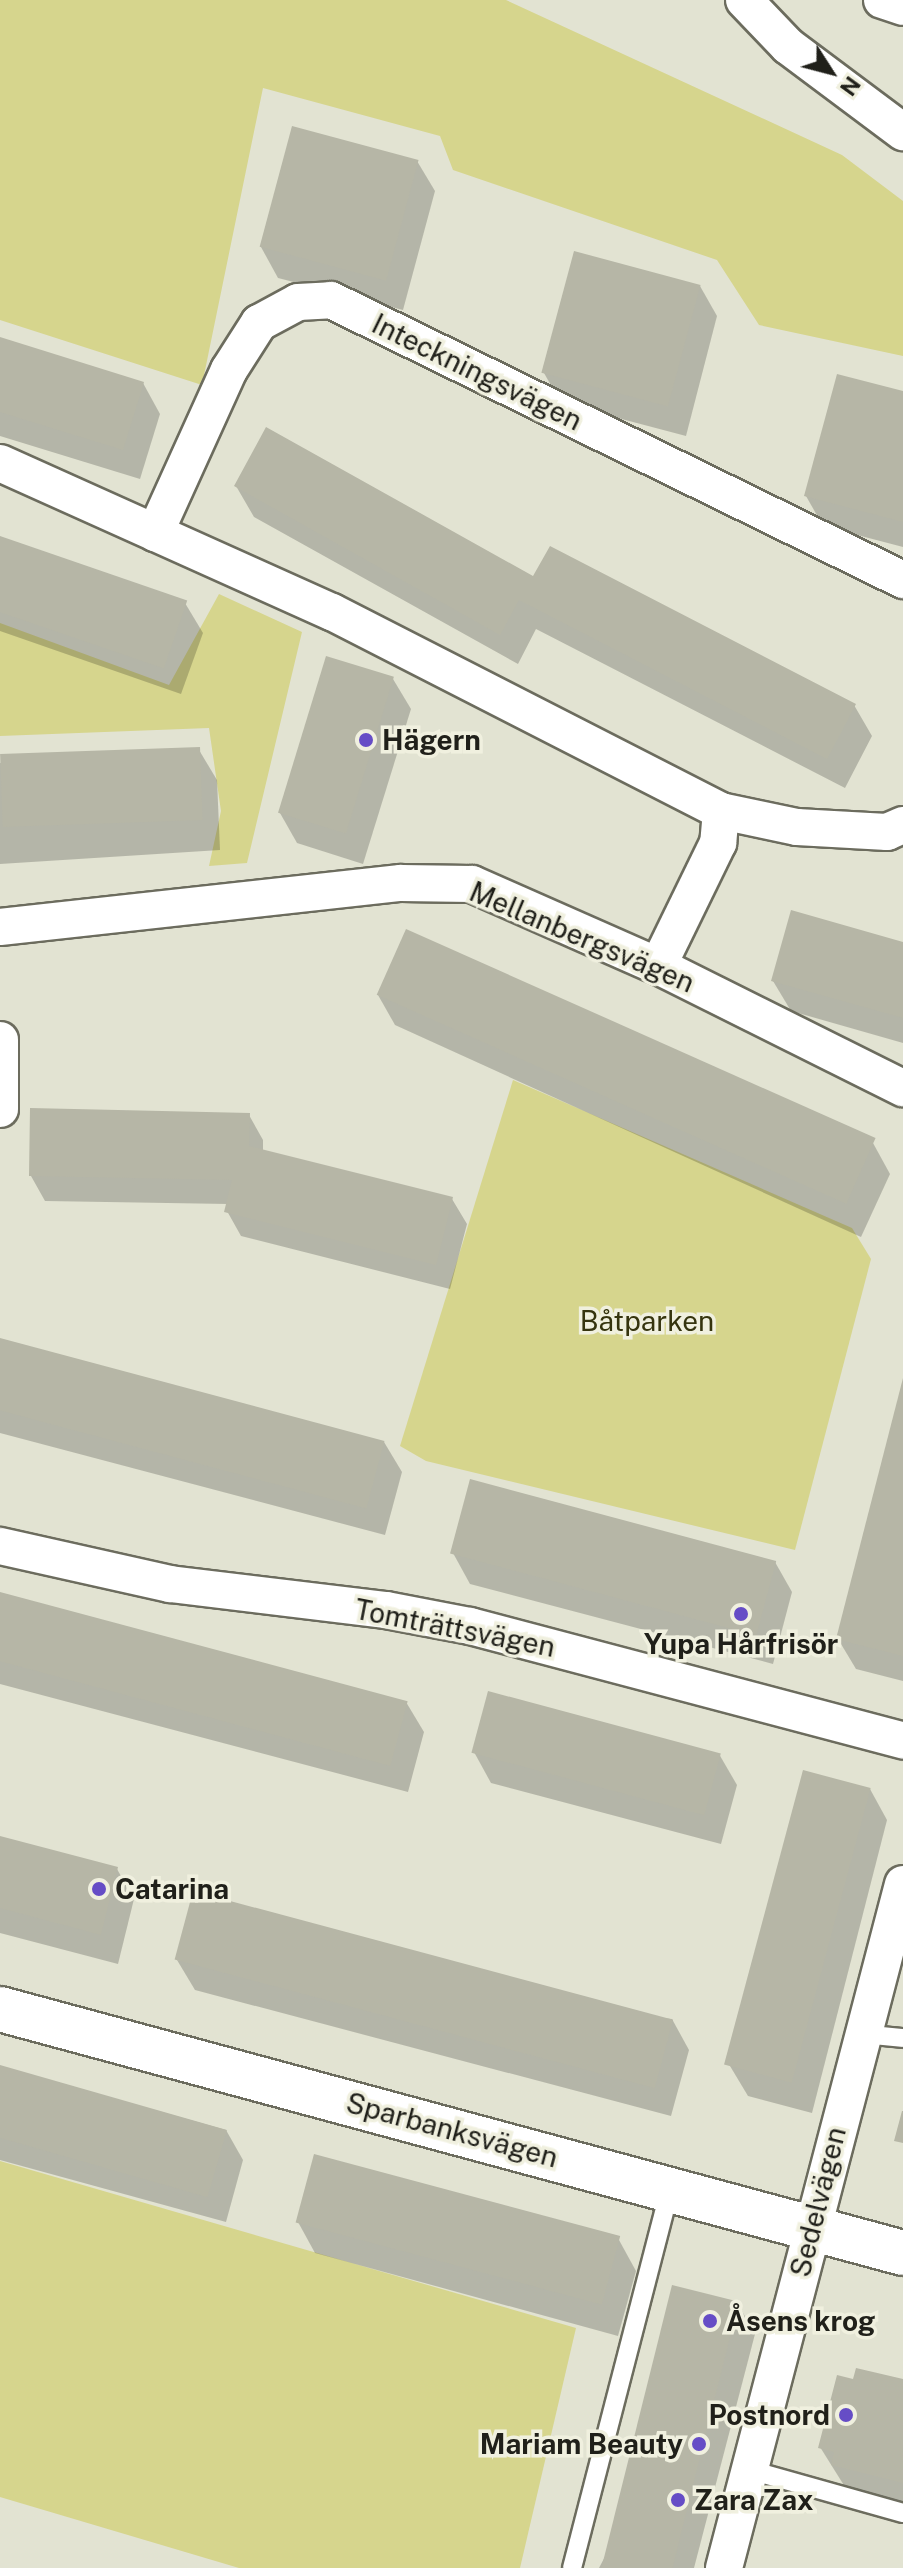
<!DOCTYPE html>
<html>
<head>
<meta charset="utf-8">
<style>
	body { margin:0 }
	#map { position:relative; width:903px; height:2568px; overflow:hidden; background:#e2e3d2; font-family:"Public Sans",sans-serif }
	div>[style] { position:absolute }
	.green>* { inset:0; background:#d6d58d }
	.shadow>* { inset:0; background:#0003 }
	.building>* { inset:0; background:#b6b6a6; transform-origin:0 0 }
	.roads { filter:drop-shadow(2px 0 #6c6c5e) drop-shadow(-2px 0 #6c6c5e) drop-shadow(0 2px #6c6c5e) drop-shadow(0 -2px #6c6c5e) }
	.service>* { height:18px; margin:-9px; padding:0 9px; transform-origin:9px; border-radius:9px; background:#fff }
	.minor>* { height:36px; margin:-18px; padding:0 18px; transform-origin:18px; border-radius:18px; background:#fff }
	.tertiary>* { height:44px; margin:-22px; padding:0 22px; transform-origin:22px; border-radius:22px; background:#fff }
	.dots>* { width:22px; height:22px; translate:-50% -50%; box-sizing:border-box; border:4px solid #f0f0df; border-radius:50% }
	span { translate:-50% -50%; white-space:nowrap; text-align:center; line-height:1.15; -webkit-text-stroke:7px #f0f0df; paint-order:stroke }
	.street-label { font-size:28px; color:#20201a }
	.poi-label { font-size:28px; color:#20201a; font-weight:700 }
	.left { translate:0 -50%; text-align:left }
	.right { translate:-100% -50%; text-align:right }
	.park-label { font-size:28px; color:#35340e }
	.north { position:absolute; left:791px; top:32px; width:80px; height:80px; -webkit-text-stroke:6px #f0f0df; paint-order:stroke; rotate:126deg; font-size:22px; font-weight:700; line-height:32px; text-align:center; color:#20201a }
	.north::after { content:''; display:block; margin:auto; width:28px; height:36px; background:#20201a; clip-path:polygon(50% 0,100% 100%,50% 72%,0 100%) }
</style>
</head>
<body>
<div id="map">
	<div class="green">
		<div style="clip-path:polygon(0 0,506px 0,842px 155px,903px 201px,903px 356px,759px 325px,717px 260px,453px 170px,440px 136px,263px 88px,202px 385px,0 320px)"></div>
		<div style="clip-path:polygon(219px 594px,302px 632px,247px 863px,209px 866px,221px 811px,209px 728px,0 736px,0 623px,169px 685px)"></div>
		<div style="clip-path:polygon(513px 1080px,852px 1228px,871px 1259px,795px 1550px,426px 1461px,400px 1446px)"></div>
		<div style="clip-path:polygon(0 2161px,576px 2328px,520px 2568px,239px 2568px,0 2497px)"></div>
	</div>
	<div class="shadow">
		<div style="clip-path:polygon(417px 161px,435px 191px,403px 310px,278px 278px,261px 247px)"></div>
		<div style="clip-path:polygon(700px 286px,717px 316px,686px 436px,561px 403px,544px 373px)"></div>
		<div style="clip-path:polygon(0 339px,143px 383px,160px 414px,140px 479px,0 436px)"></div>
		<div style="clip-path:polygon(903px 394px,903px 547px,823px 526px,806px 496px)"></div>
		<div style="clip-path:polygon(236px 486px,533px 578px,854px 705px,872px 736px,845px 788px,536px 629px,518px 664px,254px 517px)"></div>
		<div style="clip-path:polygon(0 538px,185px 603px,203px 633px,181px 694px,0 631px)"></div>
		<div style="clip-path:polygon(393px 679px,411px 709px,363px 864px,297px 843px,280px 813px)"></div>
		<div style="clip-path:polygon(199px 750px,217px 780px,220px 850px,0 864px,0 763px)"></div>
		<div style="clip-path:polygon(903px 944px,903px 1043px,791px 1011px,773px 981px)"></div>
		<div style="clip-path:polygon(378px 995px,873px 1143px,890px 1174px,861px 1237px,395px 1025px)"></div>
		<div style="clip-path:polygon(249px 1115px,263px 1140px,263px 1152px,452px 1199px,467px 1224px,450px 1289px,241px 1236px,227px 1211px,228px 1204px,45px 1201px,31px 1176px)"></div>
		<div style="clip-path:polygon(0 1340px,384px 1442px,402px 1472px,385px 1535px,0 1433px)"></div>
		<div style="clip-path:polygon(903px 1382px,903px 1681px,856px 1669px,838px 1639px)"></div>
		<div style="clip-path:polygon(453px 1553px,775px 1562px,792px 1592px,773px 1664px,470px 1584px)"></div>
		<div style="clip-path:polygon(0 1594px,406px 1702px,424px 1732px,408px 1792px,0 1684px)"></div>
		<div style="clip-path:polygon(474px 1752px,719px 1754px,737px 1785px,721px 1844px,491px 1783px)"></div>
		<div style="clip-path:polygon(870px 1789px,887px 1820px,812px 2113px,748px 2096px,730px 2066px)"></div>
		<div style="clip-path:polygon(0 1838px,117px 1869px,134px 1899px,118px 1964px,0 1933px)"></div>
		<div style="clip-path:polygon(177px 1960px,672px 2019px,689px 2050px,671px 2116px,195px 1990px)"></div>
		<div style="clip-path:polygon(0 2067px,226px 2130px,243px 2160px,226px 2222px,0 2160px)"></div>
		<div style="clip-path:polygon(298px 2222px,619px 2240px,636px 2271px,618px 2336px,315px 2253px)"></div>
		<div style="clip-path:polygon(738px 2304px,755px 2334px,694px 2568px,599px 2568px)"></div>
		<div style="clip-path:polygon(903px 2381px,903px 2508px,850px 2495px,820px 2447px,855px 2382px)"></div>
	</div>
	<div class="building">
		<div style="left:292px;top:126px;width:131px;height:125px;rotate:15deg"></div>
		<div style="left:574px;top:251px;width:131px;height:126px;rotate:15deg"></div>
		<div style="clip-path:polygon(0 337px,144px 382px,123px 450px,0 412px)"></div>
		<div style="clip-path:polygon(837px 374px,903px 391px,903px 522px,804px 496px)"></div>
		<div style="clip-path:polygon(266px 427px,533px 576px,550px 546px,856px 704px,827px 759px,519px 600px,500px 635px,234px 486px)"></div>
		<div style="left:0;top:536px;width:198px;height:72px;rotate:19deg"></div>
		<div style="left:326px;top:656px;width:71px;height:164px;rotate:17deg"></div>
		<div style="left:200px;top:747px;width:73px;height:200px;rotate:88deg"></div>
		<div style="clip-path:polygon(791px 910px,903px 942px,903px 1018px,771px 981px)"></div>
		<div style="left:406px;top:929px;width:514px;height:72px;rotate:24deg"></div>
		<div style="clip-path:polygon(30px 1108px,250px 1113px,249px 1146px,453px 1197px,436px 1265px,224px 1212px,232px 1180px,29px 1176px)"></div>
		<div style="left:0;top:1338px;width:398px;height:70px;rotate:15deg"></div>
		<div style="clip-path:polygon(903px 1378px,903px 1656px,836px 1639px)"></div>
		<div style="left:470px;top:1479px;width:317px;height:77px;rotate:15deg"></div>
		<div style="left:0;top:1592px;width:422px;height:67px;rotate:15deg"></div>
		<div style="left:488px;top:1691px;width:241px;height:64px;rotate:15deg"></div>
		<div style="left:803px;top:1770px;width:70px;height:305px;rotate:15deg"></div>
		<div style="clip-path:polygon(0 1836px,118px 1867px,101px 1935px,0 1908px)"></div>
		<div style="left:193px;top:1891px;width:497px;height:71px;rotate:15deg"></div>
		<div style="left:0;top:2065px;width:236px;height:70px;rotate:16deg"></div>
		<div style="clip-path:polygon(902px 2111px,903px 2111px,903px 2143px,894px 2141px)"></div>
		<div style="left:314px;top:2154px;width:317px;height:71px;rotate:15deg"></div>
		<div style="left:672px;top:2285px;width:69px;height:293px;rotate:14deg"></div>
		<div style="clip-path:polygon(856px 2368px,903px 2379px,903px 2483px,831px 2465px,834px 2452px,818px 2448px,837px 2375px,853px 2379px)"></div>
	</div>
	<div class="roads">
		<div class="service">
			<div style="left:862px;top:2034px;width:41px;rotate:5.6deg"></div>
			<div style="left:750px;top:2470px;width:159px;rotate:15.7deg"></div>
			<div style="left:572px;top:2568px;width:392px;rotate:-75.5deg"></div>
		</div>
		<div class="minor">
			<div style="left:744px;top:0;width:64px;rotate:46.3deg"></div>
			<div style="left:788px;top:46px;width:144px;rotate:36.8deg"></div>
			<div style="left:882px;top:0;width:22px;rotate:18deg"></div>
			<div style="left:0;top:463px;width:364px;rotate:24.2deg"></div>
			<div style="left:332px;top:612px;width:437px;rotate:27.1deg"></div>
			<div style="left:721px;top:811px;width:32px;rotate:95deg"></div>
			<div style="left:718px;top:843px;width:137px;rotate:116deg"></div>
			<div style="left:155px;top:533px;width:179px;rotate:-65.6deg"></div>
			<div style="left:229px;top:370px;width:56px;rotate:-57.4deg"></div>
			<div style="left:259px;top:323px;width:44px;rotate:-28.3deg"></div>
			<div style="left:298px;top:302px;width:33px;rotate:-3deg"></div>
			<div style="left:331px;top:300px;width:637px;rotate:26.08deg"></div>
			<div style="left:721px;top:811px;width:78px;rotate:11.9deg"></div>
			<div style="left:797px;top:827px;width:90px;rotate:3.2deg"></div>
			<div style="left:887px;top:832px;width:17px;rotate:-24deg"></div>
			<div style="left:0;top:927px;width:403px;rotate:-6.3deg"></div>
			<div style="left:401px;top:883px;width:71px;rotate:0.8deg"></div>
			<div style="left:472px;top:884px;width:203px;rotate:23.8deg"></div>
			<div style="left:658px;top:966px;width:274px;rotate:26.5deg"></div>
			<div style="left:0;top:1040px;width:69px;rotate:90deg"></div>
			<div style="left:0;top:1546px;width:174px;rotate:12.6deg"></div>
			<div style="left:170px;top:1584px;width:218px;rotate:6.9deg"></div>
			<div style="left:386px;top:1610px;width:86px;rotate:10.8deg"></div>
			<div style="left:470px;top:1626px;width:448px;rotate:14.8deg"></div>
			<div style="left:724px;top:2568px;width:707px;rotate:-75.33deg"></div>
		</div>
		<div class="tertiary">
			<div style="left:0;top:2009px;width:935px;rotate:15.12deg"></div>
		</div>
	</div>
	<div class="dots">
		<div style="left:366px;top:740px;background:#664dc6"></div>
		<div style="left:741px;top:1614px;background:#664dc6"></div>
		<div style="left:99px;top:1889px;background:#664dc6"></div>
		<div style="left:710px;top:2321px;background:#664dc6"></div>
		<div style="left:846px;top:2415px;background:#664dc6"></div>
		<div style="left:699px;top:2444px;background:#664dc6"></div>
		<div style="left:678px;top:2500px;background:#664dc6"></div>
	</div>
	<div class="street-label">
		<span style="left:477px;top:372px;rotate:26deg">Inteckningsvägen</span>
		<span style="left:582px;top:937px;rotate:23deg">Mellanbergsvägen</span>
		<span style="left:455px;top:1628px;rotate:11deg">Tomträttsvägen</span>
		<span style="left:452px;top:2130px;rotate:15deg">Sparbanksvägen</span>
		<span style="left:818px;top:2202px;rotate:-76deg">Sedelvägen</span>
	</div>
	<div class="poi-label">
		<span class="left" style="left:382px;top:740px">Hägern</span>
		<span style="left:741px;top:1644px">Yupa Hårfrisör</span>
		<span class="left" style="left:115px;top:1889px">Catarina</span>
		<span class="left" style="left:726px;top:2321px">Åsens krog</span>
		<span class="right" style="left:830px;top:2415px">Postnord</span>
		<span class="right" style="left:683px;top:2444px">Mariam Beauty</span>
		<span class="left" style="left:694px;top:2500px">Zara Zax</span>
	</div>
	<div class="park-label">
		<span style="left:647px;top:1321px">Båtparken</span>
	</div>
	<div class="north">N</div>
</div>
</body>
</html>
